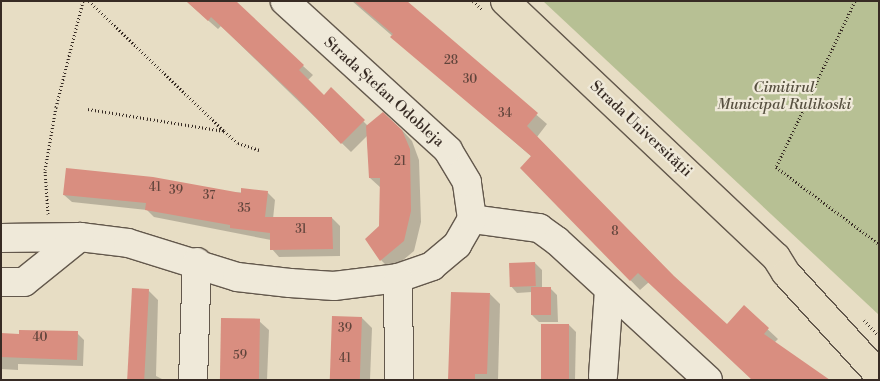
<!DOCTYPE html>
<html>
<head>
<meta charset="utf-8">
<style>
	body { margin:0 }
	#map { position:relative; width:880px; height:381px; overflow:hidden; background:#e7ddc4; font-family:"Libre Bodoni",serif }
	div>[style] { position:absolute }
	.green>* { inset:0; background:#b7c094 }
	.shadow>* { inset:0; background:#0003 }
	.building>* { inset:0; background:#d98e80; transform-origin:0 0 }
	.path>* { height:3px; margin-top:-1.5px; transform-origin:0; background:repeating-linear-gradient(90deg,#372b24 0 1px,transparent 0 3.5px) }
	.roads { filter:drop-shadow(1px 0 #63584c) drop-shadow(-1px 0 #63584c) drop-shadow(0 1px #63584c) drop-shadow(0 -1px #63584c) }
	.minor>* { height:28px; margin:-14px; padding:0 14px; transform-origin:14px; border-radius:14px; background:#efe9d9 }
	.major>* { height:28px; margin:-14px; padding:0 14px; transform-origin:14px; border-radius:14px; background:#e7ddc4 }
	span { translate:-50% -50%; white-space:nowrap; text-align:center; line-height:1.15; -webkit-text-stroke:4.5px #efe9d9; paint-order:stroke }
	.number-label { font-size:12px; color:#60443b }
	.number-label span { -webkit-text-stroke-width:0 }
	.park-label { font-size:15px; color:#575040; font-style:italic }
	.street-label { font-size:15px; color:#372b24 }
	.frame { position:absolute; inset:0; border:2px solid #372b24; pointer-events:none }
</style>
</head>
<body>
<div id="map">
	<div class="green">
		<div style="clip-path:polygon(543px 1px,879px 1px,879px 315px)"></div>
	</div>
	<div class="shadow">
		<div style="clip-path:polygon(186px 1px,231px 1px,313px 75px,308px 80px,324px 96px,331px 89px,368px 126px,402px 130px,412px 141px,419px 160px,421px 222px,414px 251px,391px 270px,381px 260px,381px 188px,370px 178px,367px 136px,351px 152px,221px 26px,218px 29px)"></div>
		<div style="clip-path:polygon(352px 1px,405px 1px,547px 124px,537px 137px,675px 278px,727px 325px,744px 307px,778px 339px,774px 343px,825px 380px,753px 380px,649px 282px,640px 290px,521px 168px,532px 157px)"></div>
		<div style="clip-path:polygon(267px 192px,275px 200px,273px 219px,332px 218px,340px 226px,340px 256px,279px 257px,272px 249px,271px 240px,154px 217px,147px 210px,72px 202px,64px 195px)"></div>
		<div style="clip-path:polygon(535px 263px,542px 270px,542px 288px,550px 288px,557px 295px,558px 322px,539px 322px,532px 315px,532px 292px,517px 293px,510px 285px)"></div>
		<div style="clip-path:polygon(148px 290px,158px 300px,156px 376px,164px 380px,130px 380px)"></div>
		<div style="clip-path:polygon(490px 294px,500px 304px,498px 380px,449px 380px)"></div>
		<div style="clip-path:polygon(362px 318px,372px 328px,370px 380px,331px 380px)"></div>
		<div style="clip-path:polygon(259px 321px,269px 330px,267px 380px,221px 380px)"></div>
		<div style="clip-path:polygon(569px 325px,576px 332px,575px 380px,541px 380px)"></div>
		<div style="clip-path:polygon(77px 333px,84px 340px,83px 366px,18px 364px,18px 370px,1px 369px,1px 335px)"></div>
	</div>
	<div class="building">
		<div style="clip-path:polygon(186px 1px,236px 1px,304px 65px,299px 70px,324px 95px,331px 87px,365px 120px,341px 144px,296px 97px,211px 17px,208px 21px)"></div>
		<div style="clip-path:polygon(354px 1px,407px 1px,538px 113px,527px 126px,674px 276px,727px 324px,744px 305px,769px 328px,764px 334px,830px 380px,752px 380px,638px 273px,630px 281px,520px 168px,531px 156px,390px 37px,393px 34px)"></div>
		<div style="clip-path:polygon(383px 112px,402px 130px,410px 149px,411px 211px,404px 241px,380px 261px,365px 239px,379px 226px,380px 178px,369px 178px,366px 126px)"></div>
		<div style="clip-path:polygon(66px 168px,153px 177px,241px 193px,241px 188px,268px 191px,265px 217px,332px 217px,333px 249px,270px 250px,270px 233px,230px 228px,230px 225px,145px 210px,146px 203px,63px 195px)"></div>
		<div style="left:535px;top:262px;width:24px;height:26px;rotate:88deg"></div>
		<div style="left:531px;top:287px;width:20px;height:28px"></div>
		<div style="left:132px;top:288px;width:17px;height:92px;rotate:3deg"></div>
		<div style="clip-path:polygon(451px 292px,490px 293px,487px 374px,475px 374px,475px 380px,448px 380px)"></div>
		<div style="left:332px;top:316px;width:30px;height:64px;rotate:2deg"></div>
		<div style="left:221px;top:318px;width:39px;height:62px;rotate:1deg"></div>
		<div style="left:541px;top:324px;width:28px;height:56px"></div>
		<div style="clip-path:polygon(19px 330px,78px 331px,77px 360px,1px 357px,1px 333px,19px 334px)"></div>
	</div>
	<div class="path">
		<div style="left:89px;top:1px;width:187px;rotate:43.9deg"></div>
		<div style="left:473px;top:1px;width:12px;rotate:42deg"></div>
		<div style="left:855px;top:1px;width:184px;rotate:115.4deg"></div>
		<div style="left:776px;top:167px;width:129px;rotate:36.8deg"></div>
		<div style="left:88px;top:109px;width:138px;rotate:9.2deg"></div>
		<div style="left:224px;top:131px;width:18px;rotate:41deg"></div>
		<div style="left:238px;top:143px;width:23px;rotate:18deg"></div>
		<div style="left:48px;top:214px;width:44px;rotate:-93.9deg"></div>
		<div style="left:45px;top:170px;width:64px;rotate:-80.1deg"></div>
		<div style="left:56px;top:107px;width:109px;rotate:-75.7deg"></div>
		<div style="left:864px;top:320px;width:21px;rotate:47deg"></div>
	</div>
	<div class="roads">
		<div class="minor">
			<div style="left:472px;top:219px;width:68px;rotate:7.7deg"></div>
			<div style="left:539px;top:228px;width:22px;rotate:36deg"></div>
			<div style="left:557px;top:241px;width:205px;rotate:42.6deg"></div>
			<div style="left:1px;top:238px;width:79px;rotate:-0.7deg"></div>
			<div style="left:80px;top:237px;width:48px;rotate:7.1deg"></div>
			<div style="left:128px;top:243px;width:114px;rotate:17.3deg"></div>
			<div style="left:237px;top:277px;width:53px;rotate:6.5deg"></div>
			<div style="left:290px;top:283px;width:44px;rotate:3.9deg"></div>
			<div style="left:334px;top:286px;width:64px;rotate:-7.1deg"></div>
			<div style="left:398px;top:278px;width:36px;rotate:-19deg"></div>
			<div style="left:432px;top:266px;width:33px;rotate:-40deg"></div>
			<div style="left:457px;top:245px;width:30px;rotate:-60deg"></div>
			<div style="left:472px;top:219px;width:37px;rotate:-98deg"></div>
			<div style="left:467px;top:182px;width:37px;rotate:-121deg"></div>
			<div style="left:448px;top:150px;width:221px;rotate:-137.6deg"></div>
			<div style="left:398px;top:278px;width:102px;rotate:89.4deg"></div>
			<div style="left:1px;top:282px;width:23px"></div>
			<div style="left:24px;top:282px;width:72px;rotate:-38.8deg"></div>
			<div style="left:603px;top:376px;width:85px;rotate:-86deg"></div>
			<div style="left:193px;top:380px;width:118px;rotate:-88.1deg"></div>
		</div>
		<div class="major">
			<div style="left:505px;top:1px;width:373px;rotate:43.4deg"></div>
			<div style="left:776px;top:257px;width:19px;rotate:58deg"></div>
			<div style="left:786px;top:273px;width:138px;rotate:47.6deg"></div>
		</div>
	</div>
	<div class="number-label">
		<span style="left:451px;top:61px">28</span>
		<span style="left:470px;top:80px">30</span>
		<span style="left:505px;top:114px">34</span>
		<span style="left:400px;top:162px">21</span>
		<span style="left:155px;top:188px">41</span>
		<span style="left:176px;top:191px">39</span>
		<span style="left:209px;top:196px">37</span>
		<span style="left:244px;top:209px">35</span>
		<span style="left:301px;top:230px">31</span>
		<span style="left:615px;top:232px">8</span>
		<span style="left:345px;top:329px">39</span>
		<span style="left:40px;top:338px">40</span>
		<span style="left:240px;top:356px">59</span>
		<span style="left:345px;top:359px">41</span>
	</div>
	<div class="park-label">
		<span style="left:784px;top:96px">Cimitirul<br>Municipal Rulikoski</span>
	</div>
	<div class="street-label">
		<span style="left:384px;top:92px;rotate:42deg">Strada Ștefan Odobleja</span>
		<span style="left:641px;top:129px;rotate:43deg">Strada Universității</span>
	</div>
	<div class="frame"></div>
</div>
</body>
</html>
